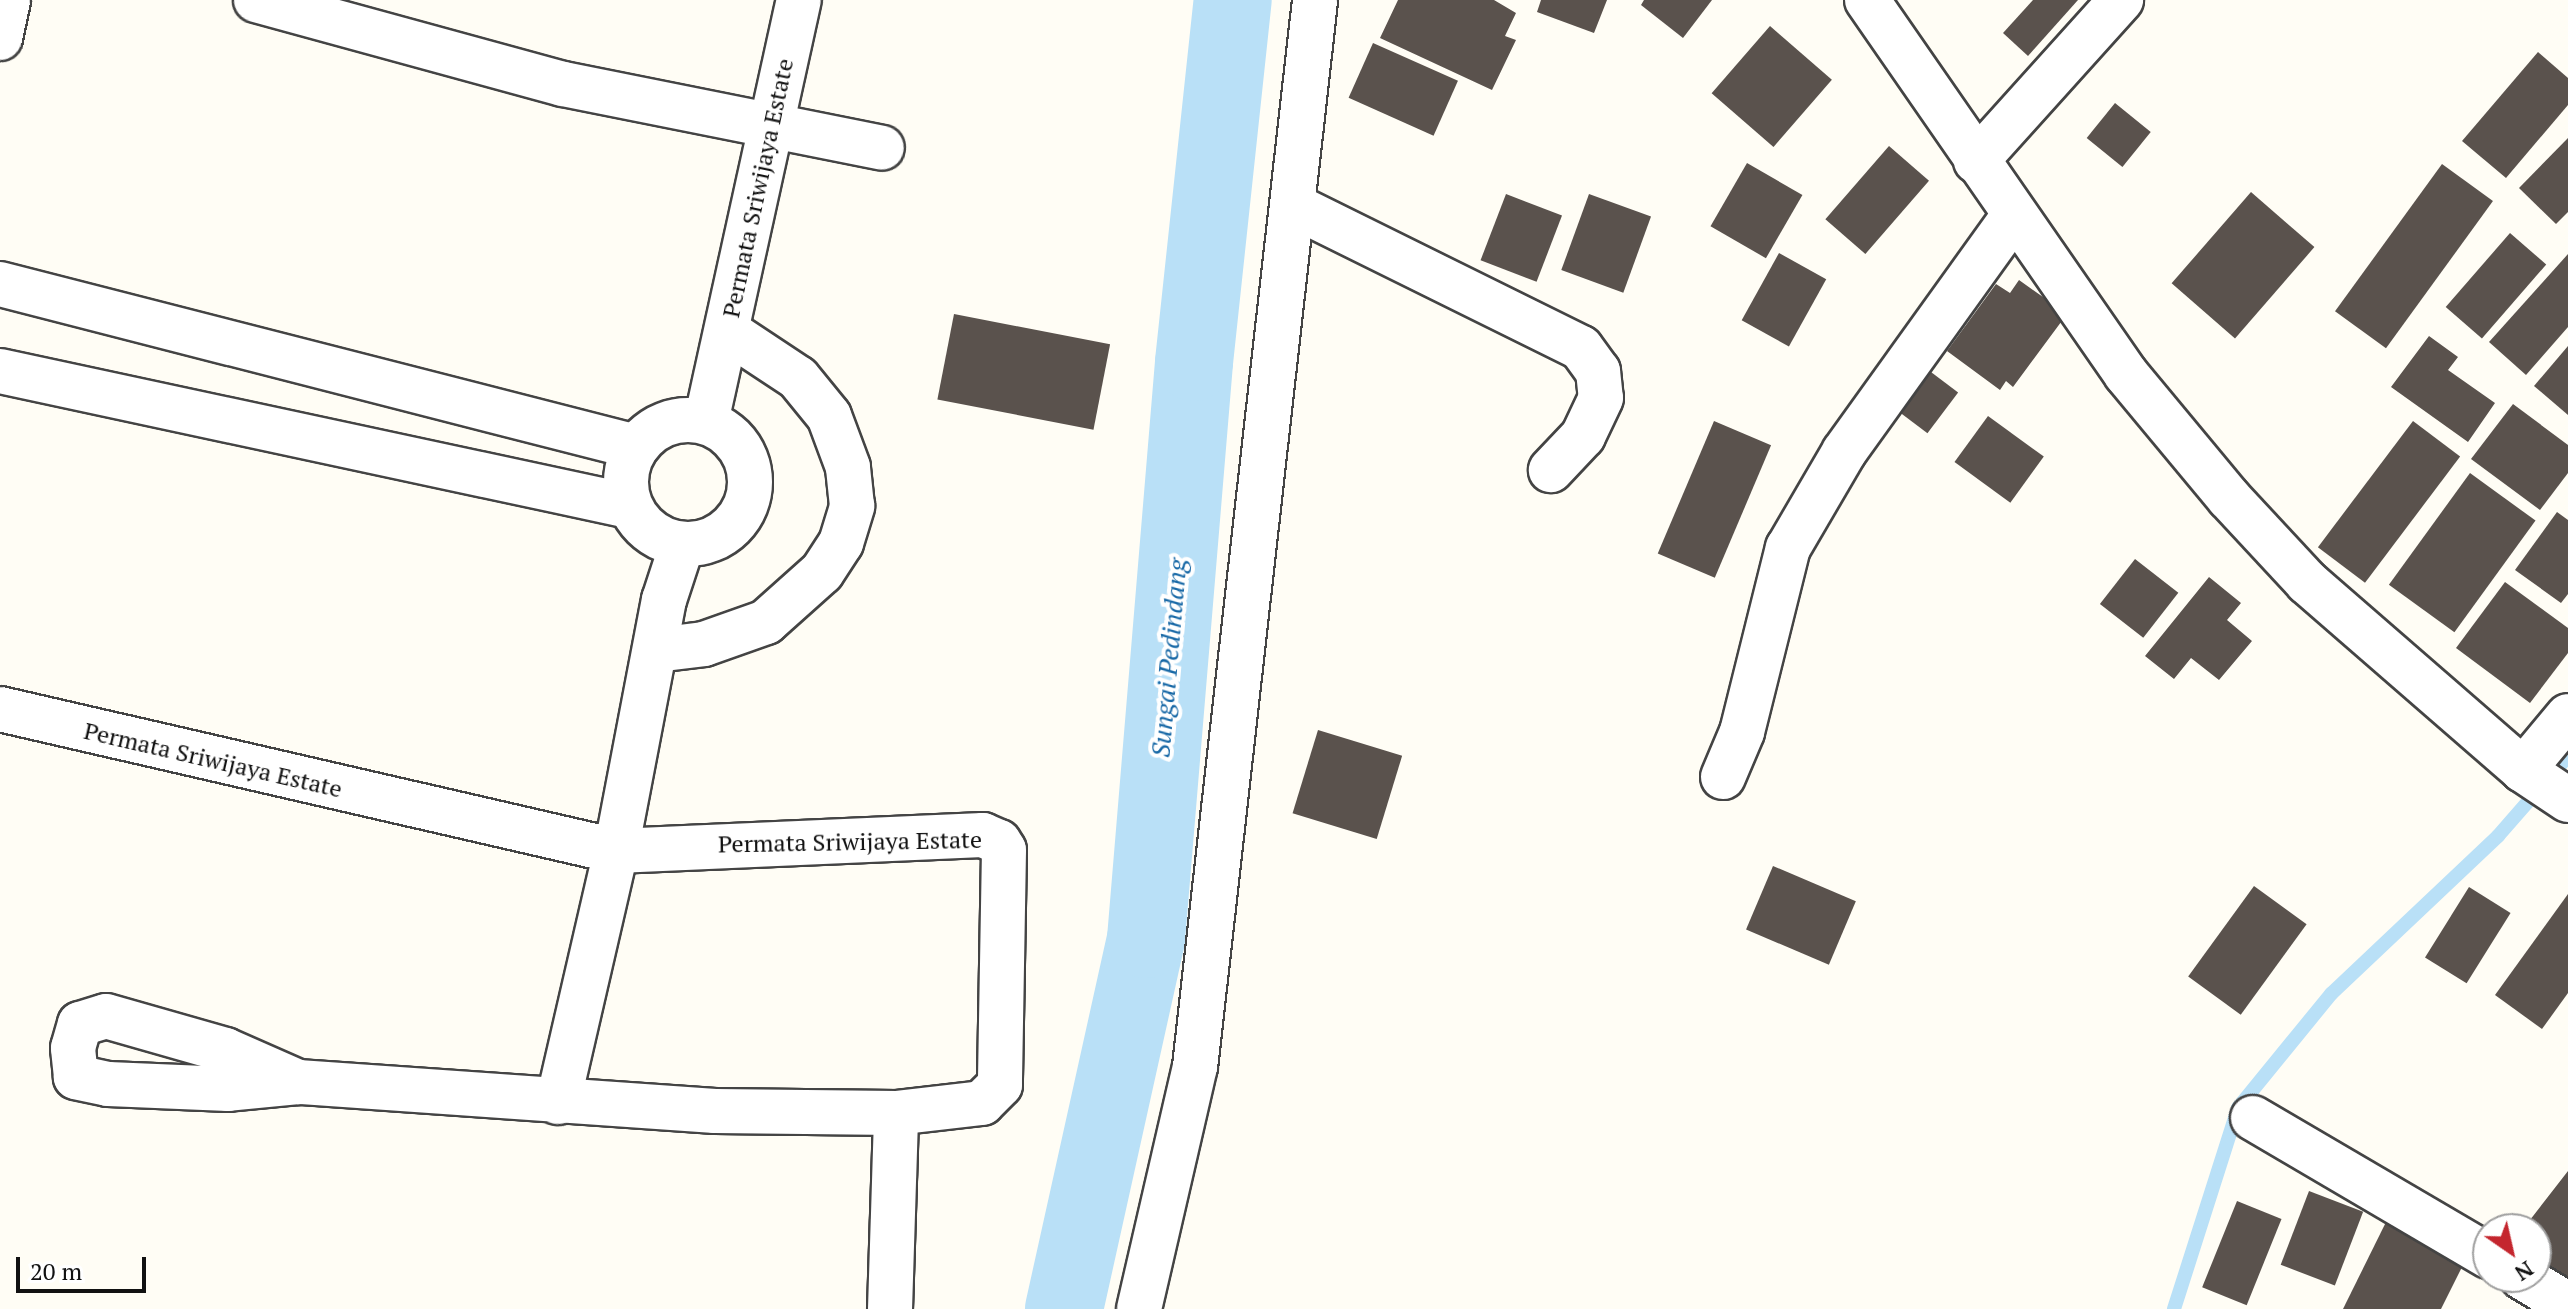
<!DOCTYPE html>
<html>
<head>
<meta charset="utf-8">
<style>
	body { margin:0 }
	#map { position:relative; width:2568px; height:1309px; overflow:hidden; background:#fffdf5; font-family:"PT Serif",serif }
	div>[style] { position:absolute }
	.stream>* { height:14px; margin:-7px; padding:0 7px; transform-origin:7px; border-radius:7px; background:#b9e0f7 }
	.river>* { height:78px; margin:-39px; padding:0 39px; transform-origin:39px; border-radius:39px; background:#b9e0f7 }
	.building>* { inset:0; background:#5a524d; transform-origin:0 0 }
	.roads { filter:drop-shadow(2px 0 #444) drop-shadow(-2px 0 #444) drop-shadow(0 2px #444) drop-shadow(0 -2px #444) }
	.minor>* { height:44px; margin:-22px; padding:0 22px; transform-origin:22px; border-radius:22px; background:#fff }
	.minor>.ring { margin:-22px; padding:0; box-sizing:content-box; background:none; border:44px solid #fff; border-radius:50% }
	span { translate:-50% -50%; white-space:nowrap; text-align:center; line-height:1.15; -webkit-text-stroke:8px #fff; paint-order:stroke }
	.street-label { font-size:24px; color:#111 }
	.water-label { font-size:26px; color:#1768a6; font-style:italic }
	.north { position:absolute; left:2472px; top:1213px; width:80px; height:80px; box-sizing:border-box; background:#fff; border:2px solid #a0a0a0; border-radius:50%; rotate:146deg; font-size:22px; font-weight:700; line-height:32px; text-align:center; color:#111 }
	.north::after { content:''; display:block; margin:auto; width:28px; height:36px; background:#c4262e; clip-path:polygon(50% 0,100% 100%,50% 72%,0 100%) }
	.scale { position:absolute; left:16px; top:1257px; width:130px; height:36px; box-sizing:border-box; border:4px solid #111; border-top:0; padding-left:10px; font-size:24px; line-height:28px; white-space:nowrap; color:#111; -webkit-text-stroke:6px #fff; paint-order:stroke }
</style>
</head>
<body>
<div id="map">
	<div class="stream">
		<div style="left:2174px;top:1309px;width:211px;rotate:-72.3deg"></div>
		<div style="left:2238px;top:1108px;width:147px;rotate:-50.8deg"></div>
		<div style="left:2331px;top:994px;width:230px;rotate:-43.4deg"></div>
		<div style="left:2498px;top:836px;width:106px;rotate:-48.8deg"></div>
	</div>
	<div class="river">
		<div style="left:1064px;top:1309px;width:379px;rotate:-77.5deg"></div>
		<div style="left:1146px;top:939px;width:579px;rotate:-85.24deg"></div>
		<div style="left:1194px;top:362px;width:364px;rotate:-83.9deg"></div>
	</div>
	<div class="building">
		<div style="clip-path:polygon(1398px 0,1494px 0,1516px 13px,1505px 36px,1516px 40px,1492px 90px,1380px 38px)"></div>
		<div style="clip-path:polygon(1541px 0,1607px 0,1594px 33px,1537px 12px)"></div>
		<div style="clip-path:polygon(1644px 0,1712px 0,1683px 38px,1641px 5px)"></div>
		<div style="clip-path:polygon(2033px 0,2078px 0,2028px 56px,2003px 33px)"></div>
		<div style="left:1770px;top:26px;width:82px;height:89px;rotate:41deg"></div>
		<div style="left:1373px;top:43px;width:93px;height:60px;rotate:24deg"></div>
		<div style="clip-path:polygon(2538px 52px,2568px 78px,2568px 105px,2506px 178px,2462px 141px)"></div>
		<div style="left:2115px;top:103px;width:46px;height:45px;rotate:39deg"></div>
		<div style="clip-path:polygon(2568px 138px,2568px 212px,2556px 224px,2519px 188px)"></div>
		<div style="left:1889px;top:146px;width:53px;height:97px;rotate:41deg"></div>
		<div style="left:1747px;top:163px;width:64px;height:73px;rotate:30deg"></div>
		<div style="left:2442px;top:164px;width:63px;height:182px;rotate:36deg"></div>
		<div style="left:2251px;top:192px;width:84px;height:121px;rotate:41deg"></div>
		<div style="left:1506px;top:194px;width:60px;height:71px;rotate:21deg"></div>
		<div style="left:1589px;top:194px;width:66px;height:81px;rotate:20deg"></div>
		<div style="left:2510px;top:233px;width:48px;height:98px;rotate:41deg"></div>
		<div style="left:1779px;top:253px;width:54px;height:77px;rotate:29deg"></div>
		<div style="clip-path:polygon(2568px 254px,2568px 327px,2526px 375px,2489px 342px)"></div>
		<div style="clip-path:polygon(2019px 280px,2067px 314px,2013px 387px,2006px 381px,2000px 390px,1947px 351px,1996px 284px,2010px 293px)"></div>
		<div style="left:954px;top:314px;width:159px;height:87px;rotate:11deg"></div>
		<div style="clip-path:polygon(2429px 336px,2458px 357px,2448px 370px,2495px 403px,2468px 442px,2391px 387px)"></div>
		<div style="clip-path:polygon(2568px 346px,2568px 415px,2534px 386px)"></div>
		<div style="left:1923px;top:366px;width:44px;height:51px;rotate:37deg"></div>
		<div style="clip-path:polygon(2513px 404px,2568px 445px,2568px 473px,2540px 510px,2471px 459px)"></div>
		<div style="left:1988px;top:416px;width:69px;height:57px;rotate:36deg"></div>
		<div style="left:1714px;top:421px;width:62px;height:144px;rotate:23deg"></div>
		<div style="left:2413px;top:421px;width:59px;height:158px;rotate:37deg"></div>
		<div style="left:2470px;top:473px;width:81px;height:138px;rotate:36deg"></div>
		<div style="clip-path:polygon(2557px 512px,2568px 520px,2568px 594px,2561px 603px,2515px 570px)"></div>
		<div style="left:2135px;top:559px;width:55px;height:57px;rotate:38deg"></div>
		<div style="clip-path:polygon(2209px 577px,2241px 603px,2227px 620px,2252px 641px,2219px 680px,2191px 658px,2174px 679px,2145px 656px)"></div>
		<div style="clip-path:polygon(2505px 582px,2568px 628px,2568px 653px,2530px 703px,2456px 648px)"></div>
		<div style="left:1318px;top:730px;width:88px;height:87px;rotate:17deg"></div>
		<div style="left:1773px;top:866px;width:90px;height:69px;rotate:23deg"></div>
		<div style="left:2254px;top:886px;width:65px;height:112px;rotate:36deg"></div>
		<div style="left:2469px;top:887px;width:49px;height:83px;rotate:32deg"></div>
		<div style="clip-path:polygon(2568px 894px,2568px 993px,2542px 1029px,2495px 995px)"></div>
		<div style="clip-path:polygon(2568px 1171px,2568px 1290px,2536px 1265px,2536px 1229px,2523px 1229px)"></div>
		<div style="left:2309px;top:1191px;width:58px;height:79px;rotate:21deg"></div>
		<div style="left:2237px;top:1201px;width:48px;height:93px;rotate:22deg"></div>
		<div style="clip-path:polygon(2389px 1216px,2468px 1255px,2441px 1309px,2343px 1309px)"></div>
	</div>
	<div class="roads">
		<div class="minor">
			<div style="left:256px;top:0;width:318px;rotate:15.3deg"></div>
			<div style="left:563px;top:84px;width:325px;rotate:11.3deg"></div>
			<div style="left:1867px;top:0;width:455px;rotate:55.3deg"></div>
			<div style="left:2126px;top:374px;width:161px;rotate:50.3deg"></div>
			<div style="left:2229px;top:498px;width:115px;rotate:47.1deg"></div>
			<div style="left:2307px;top:582px;width:286px;rotate:41deg"></div>
			<div style="left:2523px;top:770px;width:54px;rotate:33.7deg"></div>
			<div style="left:0;top:38px;width:39px;rotate:-78deg"></div>
			<div style="left:1976px;top:161px;width:217px;rotate:-48deg"></div>
			<div style="left:1292px;top:205px;width:322px;rotate:26.3deg"></div>
			<div style="left:1581px;top:348px;width:29px;rotate:54deg"></div>
			<div style="left:1598px;top:371px;width:27px;rotate:84deg"></div>
			<div style="left:1601px;top:398px;width:42px;rotate:115.3deg"></div>
			<div style="left:1583px;top:436px;width:47px;rotate:133.3deg"></div>
			<div style="left:0;top:284px;width:657px;rotate:14.37deg"></div>
			<div style="left:0;top:371px;width:643px;rotate:12.11deg"></div>
			<div class="ring" style="left:626px;top:420px;width:80px;height:80px"></div>
			<div style="left:706px;top:422px;width:432px;rotate:-77.6deg"></div>
			<div style="left:656px;top:650px;width:48px;rotate:-7.1deg"></div>
			<div style="left:704px;top:644px;width:66px;rotate:-19.5deg"></div>
			<div style="left:766px;top:622px;width:75px;rotate:-41.8deg"></div>
			<div style="left:822px;top:572px;width:35px;rotate:-57deg"></div>
			<div style="left:841px;top:543px;width:39px;rotate:-73deg"></div>
			<div style="left:852px;top:506px;width:39px;rotate:-96deg"></div>
			<div style="left:848px;top:467px;width:54px;rotate:-110.4deg"></div>
			<div style="left:829px;top:416px;width:49px;rotate:-129.2deg"></div>
			<div style="left:798px;top:378px;width:85px;rotate:-146.5deg"></div>
			<div style="left:0;top:709px;width:632px;rotate:12.98deg"></div>
			<div style="left:616px;top:851px;width:367px;rotate:-2.5deg"></div>
			<div style="left:983px;top:835px;width:17px;rotate:24deg"></div>
			<div style="left:999px;top:842px;width:9px;rotate:58deg"></div>
			<div style="left:1004px;top:850px;width:235px;rotate:91deg"></div>
			<div style="left:1000px;top:1085px;width:25px;rotate:135deg"></div>
			<div style="left:982px;top:1103px;width:87px;rotate:173.4deg"></div>
			<div style="left:896px;top:1113px;width:181px;rotate:-179.4deg"></div>
			<div style="left:715px;top:1111px;width:418px;rotate:-176deg"></div>
			<div style="left:298px;top:1082px;width:70px;rotate:174.3deg"></div>
			<div style="left:228px;top:1089px;width:120px;rotate:-177.6deg"></div>
			<div style="left:108px;top:1084px;width:33px;rotate:-168deg"></div>
			<div style="left:76px;top:1077px;width:29px;rotate:-96deg"></div>
			<div style="left:73px;top:1048px;width:25px;rotate:-74deg"></div>
			<div style="left:80px;top:1024px;width:27px;rotate:-17deg"></div>
			<div style="left:106px;top:1016px;width:124px;rotate:15.9deg"></div>
			<div style="left:225px;top:1050px;width:80px;rotate:23.7deg"></div>
			<div style="left:2523px;top:770px;width:70px;rotate:-50.2deg"></div>
			<div style="left:1723px;top:777px;width:49px;rotate:-67.1deg"></div>
			<div style="left:1742px;top:732px;width:190px;rotate:-76deg"></div>
			<div style="left:1788px;top:548px;width:111px;rotate:-59.7deg"></div>
			<div style="left:1844px;top:452px;width:289px;rotate:-54.3deg"></div>
			<div style="left:558px;top:1102px;width:258px;rotate:-77deg"></div>
			<div style="left:616px;top:851px;width:256px;rotate:-79.2deg"></div>
			<div style="left:664px;top:600px;width:58px;rotate:-71.9deg"></div>
			<div style="left:2253px;top:1118px;width:273px;rotate:30.4deg"></div>
			<div style="left:2522px;top:1277px;width:54px;rotate:31.3deg"></div>
			<div style="left:890px;top:1309px;width:196px;rotate:-88.2deg"></div>
			<div style="left:1139px;top:1309px;width:248px;rotate:-77deg"></div>
			<div style="left:1195px;top:1067px;width:1074px;rotate:-83.58deg"></div>
		</div>
	</div>
	<div class="street-label">
		<span style="left:758px;top:188px;rotate:-78deg">Permata Sriwijaya Estate</span>
		<span style="left:213px;top:760px;rotate:13deg">Permata Sriwijaya Estate</span>
		<span style="left:850px;top:842px;rotate:-1deg">Permata Sriwijaya Estate</span>
	</div>
	<div class="water-label">
		<span style="left:1169px;top:658px;rotate:-85deg">Sungai Pedindang</span>
	</div>
	<div class="north">N</div>
	<div class="scale">20 m</div>
</div>
</body>
</html>
